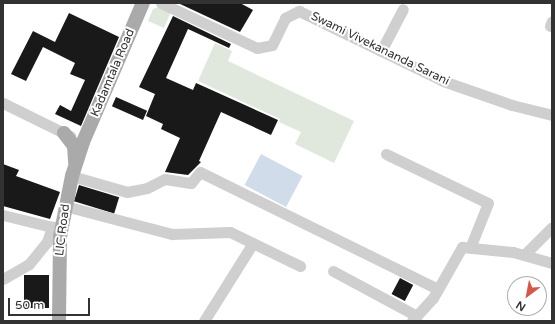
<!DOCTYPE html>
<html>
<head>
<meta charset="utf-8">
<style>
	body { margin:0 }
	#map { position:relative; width:555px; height:324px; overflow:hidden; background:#fff; font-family:"Varela Round",sans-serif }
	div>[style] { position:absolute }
	.green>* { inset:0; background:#e0e8dd }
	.water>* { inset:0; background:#d1dcea; transform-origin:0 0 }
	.building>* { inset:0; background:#191919; transform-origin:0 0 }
	.minor>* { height:11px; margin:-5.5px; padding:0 5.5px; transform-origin:5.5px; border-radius:5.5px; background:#cfcfcf }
	.major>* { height:14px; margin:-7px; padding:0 7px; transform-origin:7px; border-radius:7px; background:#aaa }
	span { translate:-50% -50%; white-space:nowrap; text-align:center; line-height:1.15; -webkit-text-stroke:4px #fff; paint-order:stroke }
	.street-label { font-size:12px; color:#323232 }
	.frame { position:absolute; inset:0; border:4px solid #323232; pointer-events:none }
	.north { position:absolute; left:507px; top:276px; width:40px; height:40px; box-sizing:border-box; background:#fff; border:1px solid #adadad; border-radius:50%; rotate:212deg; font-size:11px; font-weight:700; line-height:16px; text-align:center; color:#323232 }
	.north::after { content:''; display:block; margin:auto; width:14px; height:18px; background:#d4574a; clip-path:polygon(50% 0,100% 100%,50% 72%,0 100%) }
	.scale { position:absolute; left:8px; top:298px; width:82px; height:18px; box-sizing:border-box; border:2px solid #323232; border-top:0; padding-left:5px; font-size:12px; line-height:14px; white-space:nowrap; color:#323232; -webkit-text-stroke:3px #fff; paint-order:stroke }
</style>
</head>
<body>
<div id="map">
	<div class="green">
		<div style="clip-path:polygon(167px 4px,173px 7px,164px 28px,148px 21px,153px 9px)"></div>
		<div style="clip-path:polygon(215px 43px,232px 51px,228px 61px,354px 121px,334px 163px,295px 144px,301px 132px,279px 122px,280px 119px,198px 81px)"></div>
	</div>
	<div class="water">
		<div style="left:261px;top:154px;width:47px;height:35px;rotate:28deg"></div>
	</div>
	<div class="building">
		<div style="clip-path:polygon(178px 3px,240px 3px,253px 10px,240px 32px)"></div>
		<div style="clip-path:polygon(69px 13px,119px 37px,81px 126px,55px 114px,60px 105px,71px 111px,85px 80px,70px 74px,75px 63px,43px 47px,26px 81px,11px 74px,33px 31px,55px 42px)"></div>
		<div style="clip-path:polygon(173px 16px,231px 44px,229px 48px,188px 29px,166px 78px,193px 90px,196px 83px,278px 120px,271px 135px,221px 112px,199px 161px,201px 162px,188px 175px,165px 172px,180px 138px,161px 129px,163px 124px,146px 116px,155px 94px,139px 87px)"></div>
		<div style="left:116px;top:97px;width:34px;height:10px;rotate:24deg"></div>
		<div style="clip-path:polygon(3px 164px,19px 170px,16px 176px,60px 192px,50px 219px,3px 206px)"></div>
		<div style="left:79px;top:185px;width:42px;height:17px;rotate:17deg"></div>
		<div style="left:24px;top:275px;width:25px;height:33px"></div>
		<div style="left:400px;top:278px;width:15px;height:18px;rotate:28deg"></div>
	</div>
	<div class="minor">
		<div style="left:161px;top:3px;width:106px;rotate:25.1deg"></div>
		<div style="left:257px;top:48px;width:15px;rotate:-11deg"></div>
		<div style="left:272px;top:45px;width:30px;rotate:-64deg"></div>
		<div style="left:285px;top:18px;width:16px;rotate:-27deg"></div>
		<div style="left:299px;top:11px;width:160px;rotate:25.9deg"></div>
		<div style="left:443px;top:81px;width:73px;rotate:19.2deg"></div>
		<div style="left:512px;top:105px;width:41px;rotate:14deg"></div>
		<div style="left:550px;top:26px;width:5px;rotate:-68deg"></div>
		<div style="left:381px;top:51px;width:47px;rotate:-62.4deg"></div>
		<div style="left:3px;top:103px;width:75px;rotate:26.2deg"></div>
		<div style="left:386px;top:154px;width:113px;rotate:25.7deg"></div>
		<div style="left:488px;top:203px;width:48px;rotate:111.8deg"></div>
		<div style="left:72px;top:176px;width:57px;rotate:16.2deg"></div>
		<div style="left:127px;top:192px;width:20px;rotate:-11deg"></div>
		<div style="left:147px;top:188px;width:20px;rotate:-27deg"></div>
		<div style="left:165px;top:179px;width:26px;rotate:9deg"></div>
		<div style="left:191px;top:183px;width:14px;rotate:-51deg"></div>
		<div style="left:200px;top:172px;width:265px;rotate:26.2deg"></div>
		<div style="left:65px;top:206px;width:111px;rotate:14.7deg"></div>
		<div style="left:172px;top:234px;width:58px;rotate:-2deg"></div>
		<div style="left:230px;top:232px;width:78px;rotate:25.9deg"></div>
		<div style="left:3px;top:215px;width:50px;rotate:13.8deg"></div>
		<div style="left:525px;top:254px;width:38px;rotate:-45deg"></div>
		<div style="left:333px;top:271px;width:95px;rotate:28.2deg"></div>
		<div style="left:3px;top:279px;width:30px;rotate:-30deg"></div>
		<div style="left:29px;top:264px;width:28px;rotate:-51deg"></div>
		<div style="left:47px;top:242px;width:16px;rotate:-72deg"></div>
		<div style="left:52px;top:227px;width:10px;rotate:-6deg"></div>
		<div style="left:204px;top:321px;width:92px;rotate:-57.9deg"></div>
		<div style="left:412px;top:321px;width:31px;rotate:-48deg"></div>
		<div style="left:433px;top:298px;width:59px;rotate:-60.4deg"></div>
		<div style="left:462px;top:247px;width:51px;rotate:5.6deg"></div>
		<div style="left:513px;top:252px;width:41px;rotate:15.8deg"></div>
	</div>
	<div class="major">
		<div style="left:64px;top:133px;width:16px;rotate:52deg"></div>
		<div style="left:74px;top:146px;width:16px;rotate:86deg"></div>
		<div style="left:59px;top:321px;width:84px;rotate:-89.3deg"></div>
		<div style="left:60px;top:237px;width:62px;rotate:-78.9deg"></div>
		<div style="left:72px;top:176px;width:36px;rotate:-72deg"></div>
		<div style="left:83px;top:142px;width:151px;rotate:-66.7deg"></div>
	</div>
	<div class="street-label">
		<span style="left:380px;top:49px;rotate:26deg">Swami Vivekananda Sarani</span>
		<span style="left:113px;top:73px;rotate:-67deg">Kadamtala Road</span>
		<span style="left:63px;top:230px;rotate:-83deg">LIC Road</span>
	</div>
	<div class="frame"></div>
	<div class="north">N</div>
	<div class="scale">50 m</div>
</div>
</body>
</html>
